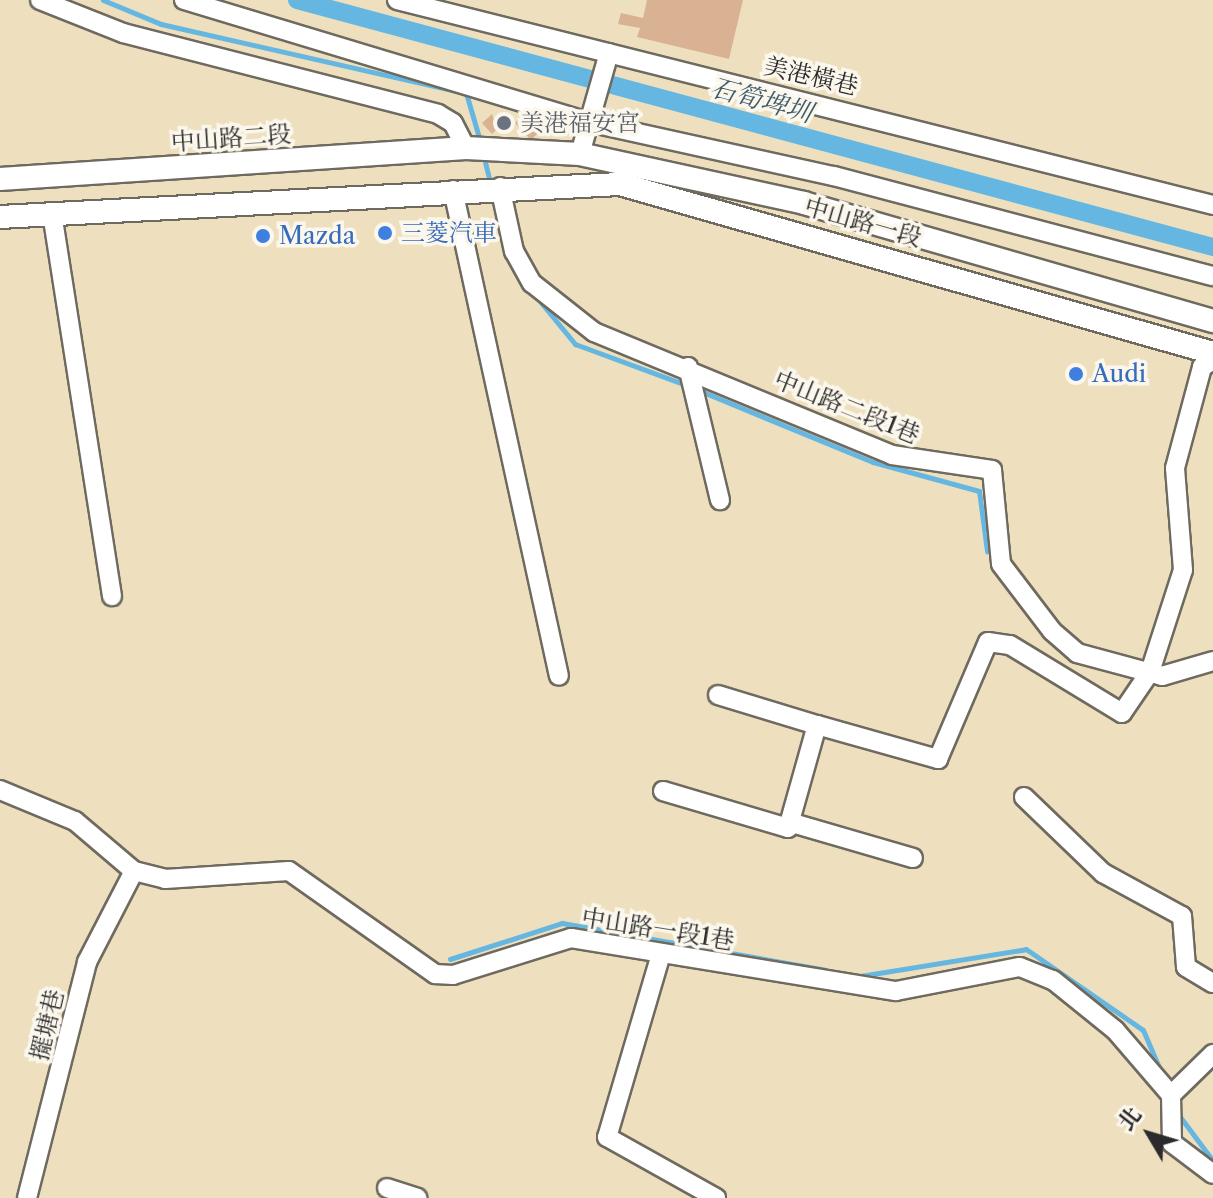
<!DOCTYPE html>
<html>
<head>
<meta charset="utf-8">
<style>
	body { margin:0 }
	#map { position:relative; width:1213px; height:1198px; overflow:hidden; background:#eee0bf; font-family:"Libre Caslon Text","Noto Serif TC",serif }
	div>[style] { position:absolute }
	.stream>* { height:5px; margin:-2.5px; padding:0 2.5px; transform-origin:2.5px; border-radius:2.5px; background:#65b7e1 }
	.canal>* { height:18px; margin:-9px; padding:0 9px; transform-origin:9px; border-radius:9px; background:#65b7e1 }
	.building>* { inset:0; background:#d8b293; transform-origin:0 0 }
	.roads { filter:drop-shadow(2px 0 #6f6a5f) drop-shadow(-2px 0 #6f6a5f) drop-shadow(0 2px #6f6a5f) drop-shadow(0 -2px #6f6a5f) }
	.minor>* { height:18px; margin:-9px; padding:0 9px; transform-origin:9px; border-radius:9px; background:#fff }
	.major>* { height:22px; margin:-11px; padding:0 11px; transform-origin:11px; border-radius:11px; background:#fff }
	.dots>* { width:22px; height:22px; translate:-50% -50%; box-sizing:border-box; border:4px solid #fbf7ec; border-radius:50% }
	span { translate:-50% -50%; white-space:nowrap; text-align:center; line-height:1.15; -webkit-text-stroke:7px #fbf7ec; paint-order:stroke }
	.street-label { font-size:24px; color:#2b2b2b }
	.worship-label { font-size:24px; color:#5b616d }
	.left { translate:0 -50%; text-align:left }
	.shop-label { font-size:24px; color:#366cbe }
	.water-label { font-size:26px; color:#3f5c6b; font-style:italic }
	.north { position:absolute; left:1109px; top:1094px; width:80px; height:80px; -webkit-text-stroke:6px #fbf7ec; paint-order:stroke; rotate:308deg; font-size:22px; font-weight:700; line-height:32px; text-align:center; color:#2b2b2b }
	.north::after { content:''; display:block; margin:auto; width:28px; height:36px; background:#2b2b2b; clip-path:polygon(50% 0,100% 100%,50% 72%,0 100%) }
</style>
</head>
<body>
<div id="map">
	<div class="stream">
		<div style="left:103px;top:0;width:63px;rotate:22.5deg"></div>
		<div style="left:161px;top:24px;width:303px;rotate:12.8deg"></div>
		<div style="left:466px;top:93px;width:50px;rotate:73.7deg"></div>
		<div style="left:483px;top:154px;width:30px;rotate:76deg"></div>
		<div style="left:506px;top:251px;width:30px;rotate:62deg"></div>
		<div style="left:534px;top:294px;width:65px;rotate:50.6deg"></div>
		<div style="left:575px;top:344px;width:121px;rotate:20.2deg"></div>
		<div style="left:698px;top:390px;width:189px;rotate:22.4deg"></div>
		<div style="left:873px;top:462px;width:110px;rotate:15.3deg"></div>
		<div style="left:979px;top:491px;width:61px;rotate:82.4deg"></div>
		<div style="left:450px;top:959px;width:118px;rotate:-17.8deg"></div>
		<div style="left:562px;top:923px;width:267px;rotate:10.1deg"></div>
		<div style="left:854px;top:977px;width:174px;rotate:-9.2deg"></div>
		<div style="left:1026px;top:949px;width:142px;rotate:34.7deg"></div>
		<div style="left:1143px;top:1030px;width:46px;rotate:66.8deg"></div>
		<div style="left:1178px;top:1114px;width:59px;rotate:53.3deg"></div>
	</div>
	<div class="canal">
		<div style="left:297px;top:0;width:949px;rotate:15.09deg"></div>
	</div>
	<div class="building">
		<div style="clip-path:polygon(647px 0,743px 0,729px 59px,637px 37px,640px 28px,618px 24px,621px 13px,643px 18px)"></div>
		<div style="clip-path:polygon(525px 112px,546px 125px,531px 140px,515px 123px)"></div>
		<div style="left:502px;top:113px;width:18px;height:11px;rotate:43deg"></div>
		<div style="clip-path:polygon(492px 114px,497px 129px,492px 134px,482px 123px)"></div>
	</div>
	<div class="roads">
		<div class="minor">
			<div style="left:40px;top:0;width:89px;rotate:21.7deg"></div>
			<div style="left:123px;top:33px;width:325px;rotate:14.4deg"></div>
			<div style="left:438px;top:114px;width:17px;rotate:31deg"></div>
			<div style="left:453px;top:123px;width:28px;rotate:63deg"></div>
			<div style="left:184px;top:0;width:426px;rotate:16.8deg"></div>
			<div style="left:592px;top:123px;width:248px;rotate:12.4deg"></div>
			<div style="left:834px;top:176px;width:392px;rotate:14.8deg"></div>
			<div style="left:397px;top:0;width:841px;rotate:14.1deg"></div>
			<div style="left:580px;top:154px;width:105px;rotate:-74deg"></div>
			<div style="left:500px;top:187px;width:66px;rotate:77.7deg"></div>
			<div style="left:514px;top:251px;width:37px;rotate:61deg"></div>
			<div style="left:532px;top:283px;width:79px;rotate:38.3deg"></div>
			<div style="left:594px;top:332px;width:322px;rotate:22.4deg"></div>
			<div style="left:892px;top:455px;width:101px;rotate:8.5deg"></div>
			<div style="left:992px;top:470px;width:94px;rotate:84.5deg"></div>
			<div style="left:1001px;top:564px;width:84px;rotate:52.7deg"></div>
			<div style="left:1052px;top:631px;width:33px;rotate:41deg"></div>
			<div style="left:1077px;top:653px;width:88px;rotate:15.1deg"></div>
			<div style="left:1162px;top:676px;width:53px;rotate:-16.4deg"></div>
			<div style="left:453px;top:190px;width:497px;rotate:77.7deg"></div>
			<div style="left:52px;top:213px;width:388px;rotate:81.1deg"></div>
			<div style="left:688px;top:367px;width:137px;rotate:76.5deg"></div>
			<div style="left:718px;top:695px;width:103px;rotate:16.9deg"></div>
			<div style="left:0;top:790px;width:81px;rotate:22.5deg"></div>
			<div style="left:75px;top:821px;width:77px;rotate:40.3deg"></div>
			<div style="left:134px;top:871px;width:32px;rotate:14deg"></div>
			<div style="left:165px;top:879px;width:124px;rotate:-3.7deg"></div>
			<div style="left:289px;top:871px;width:179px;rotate:35.2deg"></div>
			<div style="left:435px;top:974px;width:18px;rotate:3deg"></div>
			<div style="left:453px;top:975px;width:124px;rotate:-17.4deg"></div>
			<div style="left:571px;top:938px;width:329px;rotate:9.3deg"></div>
			<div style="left:896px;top:991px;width:126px;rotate:-11deg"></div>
			<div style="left:1020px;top:967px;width:35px;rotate:22deg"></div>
			<div style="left:1053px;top:980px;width:80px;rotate:38.9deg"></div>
			<div style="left:1115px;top:1030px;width:86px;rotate:49.3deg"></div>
			<div style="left:1171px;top:1095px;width:48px;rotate:88.8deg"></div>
			<div style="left:1172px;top:1143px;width:51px;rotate:37.1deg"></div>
			<div style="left:663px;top:791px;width:130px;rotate:16.5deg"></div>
			<div style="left:788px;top:828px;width:107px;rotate:-74.3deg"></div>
			<div style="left:817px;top:725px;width:126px;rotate:15.7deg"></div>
			<div style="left:938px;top:759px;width:127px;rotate:-66.9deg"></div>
			<div style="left:988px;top:642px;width:22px;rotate:8deg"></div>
			<div style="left:1010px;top:645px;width:131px;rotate:31.3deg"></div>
			<div style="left:1122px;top:713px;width:50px;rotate:-55.7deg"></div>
			<div style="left:1150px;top:672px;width:107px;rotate:-72.1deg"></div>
			<div style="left:1183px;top:570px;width:102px;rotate:-94.5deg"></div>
			<div style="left:1175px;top:468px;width:105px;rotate:-75deg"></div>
			<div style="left:1202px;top:367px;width:13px;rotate:-32deg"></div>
			<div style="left:1024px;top:797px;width:110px;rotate:43.9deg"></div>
			<div style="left:1103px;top:873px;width:90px;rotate:28.6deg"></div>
			<div style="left:1182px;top:916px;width:51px;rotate:85.5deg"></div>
			<div style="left:1186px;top:967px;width:31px;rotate:31deg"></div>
			<div style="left:789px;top:822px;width:129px;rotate:16.2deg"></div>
			<div style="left:661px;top:954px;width:191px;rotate:106.4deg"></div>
			<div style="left:607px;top:1137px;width:125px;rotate:29.2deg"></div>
			<div style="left:1171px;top:1095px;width:59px;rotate:-44.3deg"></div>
			<div style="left:387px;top:1188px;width:32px;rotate:18deg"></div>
			<div style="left:27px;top:1198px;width:244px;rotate:-75.7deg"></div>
			<div style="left:87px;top:962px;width:102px;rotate:-62.7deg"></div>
		</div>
		<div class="major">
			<div style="left:0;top:179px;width:467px;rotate:-3.8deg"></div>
			<div style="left:466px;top:148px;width:114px;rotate:3deg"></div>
			<div style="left:580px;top:154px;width:229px;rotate:12.3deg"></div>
			<div style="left:804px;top:203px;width:426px;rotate:16.1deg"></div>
			<div style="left:0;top:217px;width:621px;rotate:-3.05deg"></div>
			<div style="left:620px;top:184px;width:617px;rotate:15.91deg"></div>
		</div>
	</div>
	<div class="dots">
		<div style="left:504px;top:123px;background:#6b7280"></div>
		<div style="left:385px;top:233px;background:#3f7fe0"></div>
		<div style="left:263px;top:236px;background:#3f7fe0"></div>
		<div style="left:1076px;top:374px;background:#3f7fe0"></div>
	</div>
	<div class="street-label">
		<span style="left:811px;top:76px;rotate:13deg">美港橫巷</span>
		<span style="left:231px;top:138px;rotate:-4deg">中山路二段</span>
		<span style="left:863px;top:222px;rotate:16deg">中山路一段</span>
		<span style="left:847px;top:407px;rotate:22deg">中山路二段1巷</span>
		<span style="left:658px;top:929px;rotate:9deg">中山路一段1巷</span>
		<span style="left:47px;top:1025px;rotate:-77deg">擺塘巷</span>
	</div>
	<div class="worship-label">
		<span class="left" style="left:520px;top:123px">美港福安宮</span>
	</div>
	<div class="shop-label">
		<span class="left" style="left:401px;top:233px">三菱汽車</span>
		<span class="left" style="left:279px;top:236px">Mazda</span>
		<span class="left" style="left:1092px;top:374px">Audi</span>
	</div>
	<div class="water-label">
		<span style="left:761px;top:101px;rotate:15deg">石筍埤圳</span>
	</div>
	<div class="north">北</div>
</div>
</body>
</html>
